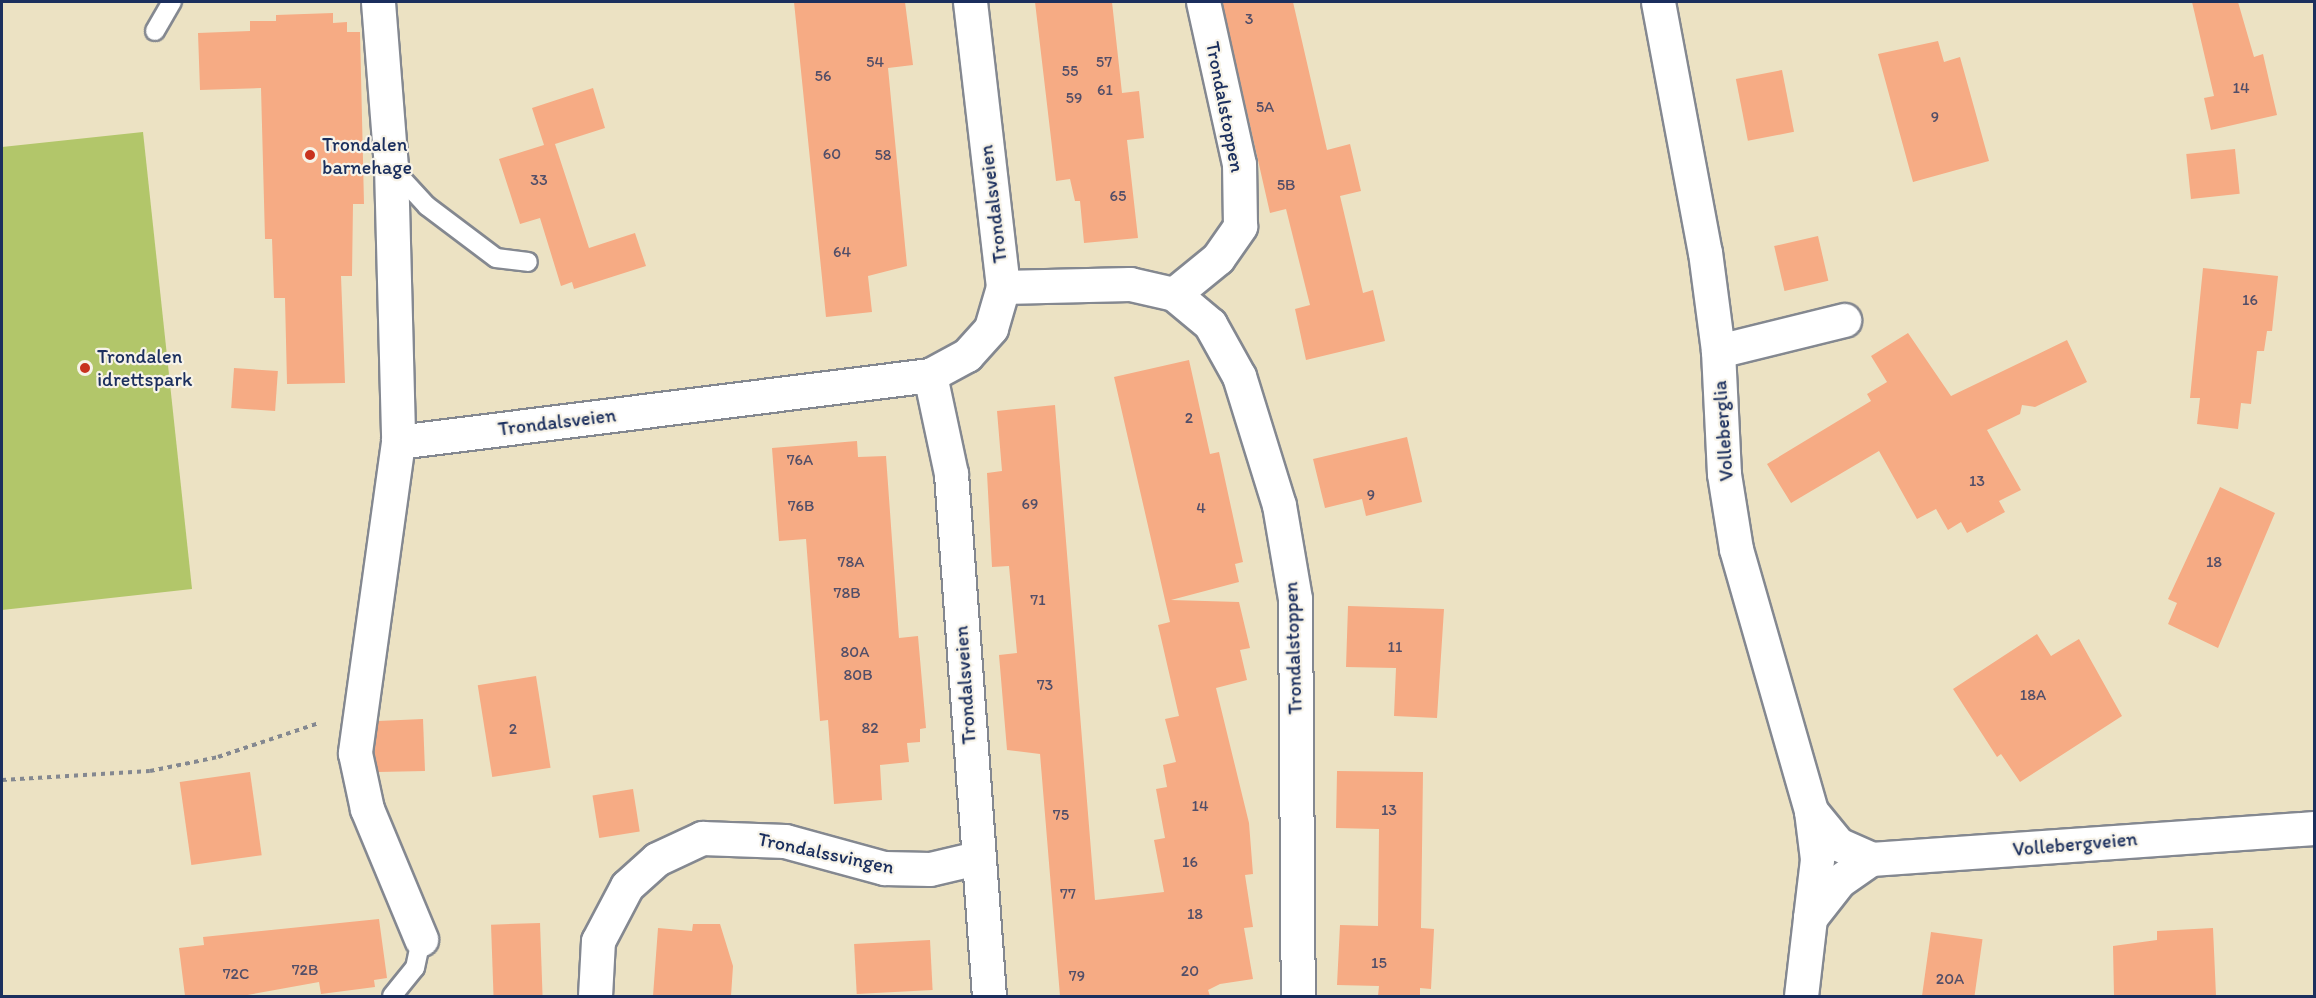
<!DOCTYPE html>
<html>
<head>
<meta charset="utf-8">
<style>
	body { margin:0 }
	#map { position:relative; width:2316px; height:998px; overflow:hidden; background:#ece2c3; font-family:Itim,sans-serif }
	div>[style] { position:absolute }
	.green>* { inset:0; background:#b2c66a }
	.building>* { inset:0; background:#f6ab84; transform-origin:0 0 }
	.path>* { height:4px; margin-top:-2px; transform-origin:0; background:repeating-linear-gradient(90deg,#848890 0 4.5px,transparent 0 9px) }
	.roads { filter:drop-shadow(2px 0 #848890) drop-shadow(-2px 0 #848890) drop-shadow(0 2px #848890) drop-shadow(0 -2px #848890) }
	.lane>* { height:18px; margin:-9px; padding:0 9px; transform-origin:9px; border-radius:9px; background:#fff }
	.street>* { height:33px; margin:-16.5px; padding:0 16.5px; transform-origin:16.5px; border-radius:16.5px; background:#fff }
	.dots>* { width:16px; height:16px; translate:-50% -50%; box-sizing:border-box; border:3px solid #f7f3e8; border-radius:50% }
	span { translate:-50% -50%; white-space:nowrap; text-align:center; line-height:1.15; -webkit-text-stroke:4.5px #f7f3e8; paint-order:stroke }
	.number-label { font-size:16px; color:#524e68 }
	.number-label span { -webkit-text-stroke-width:0 }
	.street-label { font-size:20px; color:#1b2f5e }
	.poi-label { font-size:20px; color:#1b2f5e }
	.left { translate:0 -50%; text-align:left }
	.frame { position:absolute; inset:0; border:3px solid #1b2f5e; pointer-events:none }
</style>
</head>
<body>
<div id="map">
	<div class="green">
		<div style="clip-path:polygon(143px 132px,192px 589px,2px 610px,2px 147px)"></div>
	</div>
	<div class="building">
		<div style="clip-path:polygon(794px 2px,905px 2px,913px 65px,888px 68px,907px 266px,868px 276px,872px 312px,826px 317px)"></div>
		<div style="clip-path:polygon(1035px 2px,1112px 2px,1122px 93px,1139px 91px,1144px 138px,1127px 140px,1138px 238px,1084px 243px,1080px 201px,1075px 201px,1070px 179px,1056px 181px)"></div>
		<div style="clip-path:polygon(1222px 2px,1293px 2px,1327px 150px,1350px 144px,1361px 191px,1340px 196px,1363px 293px,1373px 290px,1385px 341px,1306px 360px,1295px 309px,1310px 305px,1286px 209px,1270px 213px)"></div>
		<div style="clip-path:polygon(2192px 2px,2238px 2px,2254px 57px,2263px 54px,2277px 115px,2211px 130px,2204px 98px,2214px 96px)"></div>
		<div style="clip-path:polygon(333px 13px,333px 23px,347px 22px,347px 32px,360px 32px,364px 204px,353px 204px,352px 276px,341px 276px,345px 383px,287px 384px,285px 298px,274px 298px,272px 239px,265px 239px,261px 88px,200px 90px,198px 33px,250px 31px,250px 21px,276px 21px,276px 15px)"></div>
		<div style="clip-path:polygon(1938px 41px,1944px 62px,1960px 57px,1989px 161px,1913px 182px,1878px 54px)"></div>
		<div style="left:1782px;top:70px;width:63px;height:47px;rotate:79deg"></div>
		<div style="clip-path:polygon(593px 88px,605px 128px,555px 144px,589px 248px,635px 233px,646px 266px,574px 289px,572px 282px,561px 286px,540px 218px,520px 224px,499px 159px,544px 145px,532px 108px)"></div>
		<div style="left:2235px;top:149px;width:45px;height:49px;rotate:84deg"></div>
		<div style="left:1818px;top:236px;width:46px;height:45px;rotate:77deg"></div>
		<div style="clip-path:polygon(2203px 268px,2278px 276px,2272px 331px,2267px 331px,2264px 351px,2257px 351px,2251px 404px,2241px 403px,2238px 429px,2197px 424px,2200px 398px,2190px 398px)"></div>
		<div style="clip-path:polygon(1908px 333px,1951px 396px,2067px 340px,2087px 382px,2035px 407px,2022px 405px,2020px 414px,1987px 430px,2021px 490px,1999px 501px,2005px 512px,1967px 533px,1961px 522px,1948px 530px,1936px 509px,1917px 519px,1879px 451px,1791px 503px,1767px 464px,1871px 401px,1867px 394px,1887px 382px,1871px 356px)"></div>
		<div style="clip-path:polygon(1189px 360px,1210px 454px,1219px 452px,1243px 562px,1235px 564px,1239px 582px,1171px 600px,1239px 602px,1250px 648px,1240px 650px,1247px 680px,1216px 688px,1249px 823px,1253px 874px,1245px 875px,1253px 927px,1244px 928px,1253px 979px,1220px 984px,1208px 990px,1210px 996px,1060px 996px,1040px 754px,1007px 750px,999px 655px,1017px 653px,1009px 566px,992px 567px,987px 473px,1002px 471px,997px 411px,1055px 405px,1095px 900px,1164px 892px,1154px 840px,1165px 838px,1156px 789px,1167px 787px,1163px 765px,1176px 762px,1165px 719px,1179px 716px,1158px 625px,1170px 622px,1114px 377px)"></div>
		<div style="left:234px;top:368px;width:44px;height:40px;rotate:4deg"></div>
		<div style="clip-path:polygon(1407px 437px,1422px 502px,1366px 516px,1362px 499px,1325px 508px,1313px 459px)"></div>
		<div style="clip-path:polygon(857px 441px,858px 457px,886px 456px,899px 638px,918px 636px,926px 728px,920px 729px,920px 742px,907px 743px,909px 762px,880px 765px,882px 800px,834px 804px,828px 720px,820px 721px,806px 539px,779px 541px,772px 448px)"></div>
		<div style="clip-path:polygon(2220px 487px,2275px 513px,2218px 648px,2168px 624px,2177px 603px,2168px 599px)"></div>
		<div style="clip-path:polygon(1348px 606px,1444px 609px,1437px 718px,1394px 716px,1396px 668px,1346px 667px)"></div>
		<div style="clip-path:polygon(2037px 634px,2051px 656px,2079px 639px,2122px 716px,2020px 782px,2001px 754px,1997px 757px,1953px 689px)"></div>
		<div style="left:536px;top:676px;width:93px;height:59px;rotate:81deg"></div>
		<div style="clip-path:polygon(423px 719px,425px 771px,378px 772px,374px 752px,378px 721px)"></div>
		<div style="clip-path:polygon(1337px 771px,1423px 772px,1421px 928px,1434px 929px,1431px 989px,1420px 988px,1420px 996px,1378px 996px,1379px 986px,1337px 985px,1340px 925px,1378px 926px,1379px 829px,1336px 828px)"></div>
		<div style="left:250px;top:772px;width:84px;height:71px;rotate:82deg"></div>
		<div style="left:633px;top:789px;width:43px;height:41px;rotate:81deg"></div>
		<div style="clip-path:polygon(379px 919px,387px 978px,374px 980px,375px 987px,321px 994px,319px 982px,242px 996px,185px 996px,179px 948px,204px 945px,203px 937px)"></div>
		<div style="left:540px;top:923px;width:73px;height:49px;rotate:88deg"></div>
		<div style="clip-path:polygon(693px 924px,720px 924px,733px 966px,731px 996px,653px 996px,658px 928px,692px 931px)"></div>
		<div style="clip-path:polygon(2213px 928px,2216px 996px,2114px 996px,2113px 946px,2157px 940px,2157px 931px)"></div>
		<div style="left:1931px;top:932px;width:52px;height:65px;rotate:8deg"></div>
		<div style="left:930px;top:940px;width:50px;height:76px;rotate:87deg"></div>
	</div>
	<div class="path">
		<div style="left:2px;top:780px;width:148px;rotate:-3.5deg"></div>
		<div style="left:150px;top:771px;width:69px;rotate:-11.6deg"></div>
		<div style="left:218px;top:757px;width:107px;rotate:-18.6deg"></div>
	</div>
	<div class="roads">
		<div class="lane">
			<div style="left:155px;top:31px;width:34px;rotate:-60deg"></div>
			<div style="left:392px;top:168px;width:52px;rotate:47.4deg"></div>
			<div style="left:427px;top:206px;width:86px;rotate:37deg"></div>
			<div style="left:496px;top:258px;width:32px;rotate:7deg"></div>
			<div style="left:392px;top:996px;width:36px;rotate:-51deg"></div>
			<div style="left:415px;top:968px;width:30px;rotate:-78deg"></div>
		</div>
		<div class="street">
			<div style="left:378px;top:2px;width:165px;rotate:85.5deg"></div>
			<div style="left:391px;top:166px;width:276px;rotate:88.5deg"></div>
			<div style="left:398px;top:442px;width:314px;rotate:97.9deg"></div>
			<div style="left:355px;top:753px;width:57px;rotate:77.9deg"></div>
			<div style="left:367px;top:809px;width:141px;rotate:67.4deg"></div>
			<div style="left:1658px;top:2px;width:254px;rotate:79.4deg"></div>
			<div style="left:1705px;top:252px;width:100px;rotate:82.5deg"></div>
			<div style="left:1718px;top:351px;width:123px;rotate:87.2deg"></div>
			<div style="left:1724px;top:474px;width:76px;rotate:80.9deg"></div>
			<div style="left:1736px;top:549px;width:273px;rotate:74deg"></div>
			<div style="left:1811px;top:811px;width:43px;rotate:50.7deg"></div>
			<div style="left:1838px;top:844px;width:36px;rotate:24deg"></div>
			<div style="left:1871px;top:859px;width:444px;rotate:-4deg"></div>
			<div style="left:1003px;top:287px;width:127px;rotate:-1.4deg"></div>
			<div style="left:1130px;top:284px;width:45px;rotate:12.8deg"></div>
			<div style="left:1174px;top:294px;width:47px;rotate:39.8deg"></div>
			<div style="left:1210px;top:324px;width:60px;rotate:60.9deg"></div>
			<div style="left:1239px;top:376px;width:135px;rotate:72.8deg"></div>
			<div style="left:1279px;top:505px;width:95px;rotate:80.3deg"></div>
			<div style="left:1295px;top:599px;width:397px;rotate:89.6deg"></div>
			<div style="left:1174px;top:294px;width:57px;rotate:-39.3deg"></div>
			<div style="left:1218px;top:258px;width:39px;rotate:-55deg"></div>
			<div style="left:1240px;top:226px;width:62px;rotate:-90.9deg"></div>
			<div style="left:1239px;top:164px;width:166px;rotate:-102.5deg"></div>
			<div style="left:1718px;top:351px;width:130px;rotate:-13.8deg"></div>
			<div style="left:930px;top:375px;width:101px;rotate:78deg"></div>
			<div style="left:951px;top:474px;width:523px;rotate:85.84deg"></div>
			<div style="left:398px;top:442px;width:536px;rotate:-7.18deg"></div>
			<div style="left:930px;top:375px;width:42px;rotate:-28.4deg"></div>
			<div style="left:967px;top:355px;width:36px;rotate:-48deg"></div>
			<div style="left:991px;top:328px;width:43px;rotate:-73.7deg"></div>
			<div style="left:1003px;top:287px;width:287px;rotate:-96.6deg"></div>
			<div style="left:1810px;top:918px;width:59px;rotate:-83.2deg"></div>
			<div style="left:1817px;top:859px;width:48px;rotate:-97.1deg"></div>
			<div style="left:595px;top:996px;width:55px;rotate:-86.9deg"></div>
			<div style="left:598px;top:941px;width:62px;rotate:-62.2deg"></div>
			<div style="left:627px;top:886px;width:40px;rotate:-42deg"></div>
			<div style="left:657px;top:859px;width:50px;rotate:-25deg"></div>
			<div style="left:702px;top:838px;width:83px;rotate:2.1deg"></div>
			<div style="left:785px;top:841px;width:103px;rotate:15.3deg"></div>
			<div style="left:884px;top:868px;width:46px;rotate:1.2deg"></div>
			<div style="left:930px;top:869px;width:48px;rotate:-13.2deg"></div>
			<div style="left:1801px;top:996px;width:79px;rotate:-83.4deg"></div>
			<div style="left:1810px;top:918px;width:47px;rotate:-51.9deg"></div>
			<div style="left:1839px;top:881px;width:39px;rotate:-35deg"></div>
		</div>
	</div>
	<div class="dots">
		<div style="left:310px;top:155px;background:#c8321e"></div>
		<div style="left:85px;top:368px;background:#c8321e"></div>
	</div>
	<div class="number-label">
		<span style="left:1249px;top:19px">3</span>
		<span style="left:875px;top:62px">54</span>
		<span style="left:1104px;top:62px">57</span>
		<span style="left:1070px;top:71px">55</span>
		<span style="left:823px;top:76px">56</span>
		<span style="left:2241px;top:88px">14</span>
		<span style="left:1105px;top:90px">61</span>
		<span style="left:1074px;top:98px">59</span>
		<span style="left:1265px;top:107px">5A</span>
		<span style="left:1935px;top:117px">9</span>
		<span style="left:832px;top:154px">60</span>
		<span style="left:883px;top:155px">58</span>
		<span style="left:539px;top:180px">33</span>
		<span style="left:1286px;top:185px">5B</span>
		<span style="left:1118px;top:196px">65</span>
		<span style="left:842px;top:252px">64</span>
		<span style="left:2250px;top:300px">16</span>
		<span style="left:1189px;top:418px">2</span>
		<span style="left:800px;top:460px">76A</span>
		<span style="left:1977px;top:481px">13</span>
		<span style="left:1371px;top:495px">9</span>
		<span style="left:1030px;top:504px">69</span>
		<span style="left:801px;top:506px">76B</span>
		<span style="left:1201px;top:508px">4</span>
		<span style="left:851px;top:562px">78A</span>
		<span style="left:2214px;top:562px">18</span>
		<span style="left:847px;top:593px">78B</span>
		<span style="left:1038px;top:600px">71</span>
		<span style="left:1395px;top:647px">11</span>
		<span style="left:855px;top:652px">80A</span>
		<span style="left:858px;top:675px">80B</span>
		<span style="left:1045px;top:685px">73</span>
		<span style="left:2033px;top:695px">18A</span>
		<span style="left:870px;top:728px">82</span>
		<span style="left:513px;top:729px">2</span>
		<span style="left:1200px;top:806px">14</span>
		<span style="left:1389px;top:810px">13</span>
		<span style="left:1061px;top:815px">75</span>
		<span style="left:1190px;top:862px">16</span>
		<span style="left:1068px;top:894px">77</span>
		<span style="left:1195px;top:914px">18</span>
		<span style="left:1379px;top:963px">15</span>
		<span style="left:305px;top:970px">72B</span>
		<span style="left:1190px;top:971px">20</span>
		<span style="left:236px;top:974px">72C</span>
		<span style="left:1077px;top:976px">79</span>
		<span style="left:1950px;top:979px">20A</span>
	</div>
	<div class="street-label">
		<span style="left:1225px;top:107px;rotate:79deg">Trondalstoppen</span>
		<span style="left:993px;top:204px;rotate:-97deg">Trondalsveien</span>
		<span style="left:557px;top:422px;rotate:-7deg">Trondalsveien</span>
		<span style="left:1723px;top:431px;rotate:-94deg">Volleberglia</span>
		<span style="left:1293px;top:648px;rotate:-92deg">Trondalstoppen</span>
		<span style="left:965px;top:685px;rotate:-94deg">Trondalsveien</span>
		<span style="left:2075px;top:844px;rotate:-5deg">Vollebergveien</span>
		<span style="left:826px;top:853px;rotate:12deg">Trondalssvingen</span>
	</div>
	<div class="poi-label">
		<span class="left" style="left:322px;top:156px">Trondalen<br>barnehage</span>
		<span class="left" style="left:97px;top:368px">Trondalen<br>idrettspark</span>
	</div>
	<div class="frame"></div>
</div>
</body>
</html>
